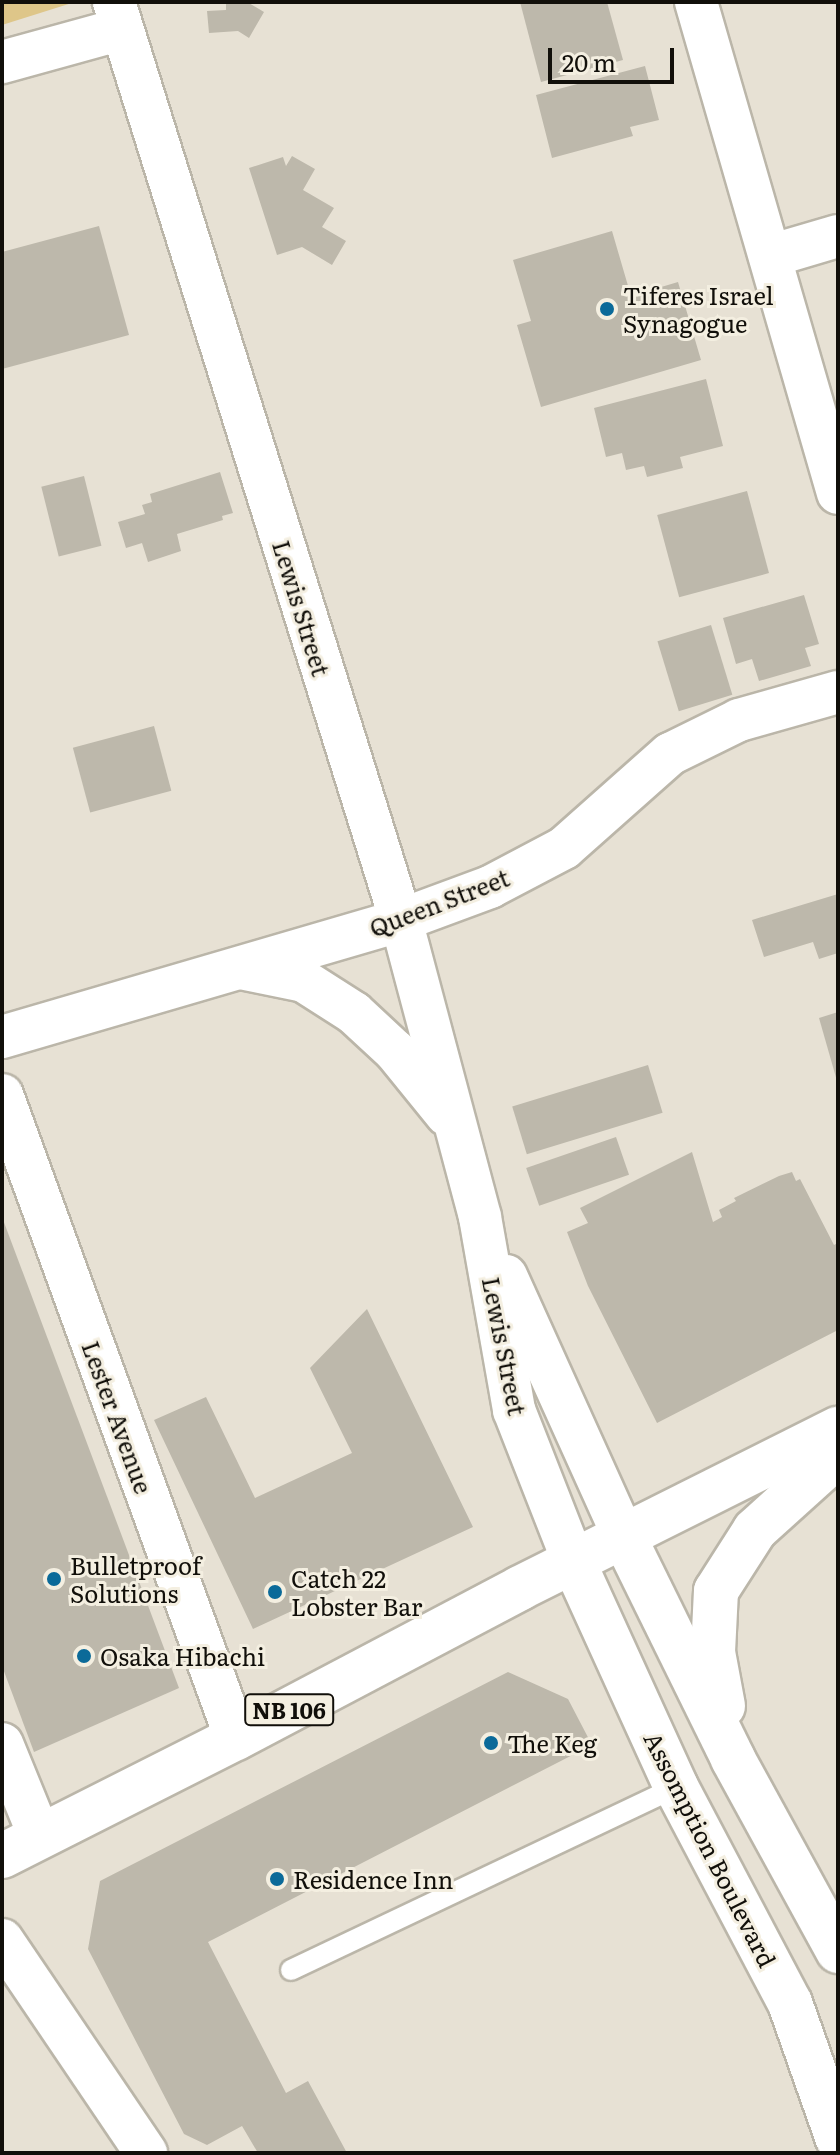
<!DOCTYPE html>
<html>
<head>
<meta charset="utf-8">
<style>
	body { margin:0 }
	#map { position:relative; width:840px; height:2155px; overflow:hidden; background:#e7e1d4; font-family:Literata,serif }
	div>[style] { position:absolute }
	.green>* { inset:0; background:#dec689 }
	.building>* { inset:0; background:#bdb8ab; transform-origin:0 0 }
	.roads { filter:drop-shadow(2px 0 #bbb6a9) drop-shadow(-2px 0 #bbb6a9) drop-shadow(0 2px #bbb6a9) drop-shadow(0 -2px #bbb6a9) }
	.service>* { height:20px; margin:-10px; padding:0 10px; transform-origin:10px; border-radius:10px; background:#fff }
	.minor>* { height:42px; margin:-21px; padding:0 21px; transform-origin:21px; border-radius:21px; background:#fff }
	.primary>* { height:44px; margin:-22px; padding:0 22px; transform-origin:22px; border-radius:22px; background:#fff }
	.dots>* { width:22px; height:22px; translate:-50% -50%; box-sizing:border-box; border:4px solid #f4efe1; border-radius:50% }
	span { translate:-50% -50%; white-space:nowrap; text-align:center; line-height:1.15; -webkit-text-stroke:6px #f4efe1; paint-order:stroke }
	.shield-label span { padding:2px 6px; background:#f4efe1; border:2px solid; border-radius:6px; -webkit-text-stroke-width:0 }
	.shield-label { font-size:22px; color:#110f0a; font-weight:700 }
	.poi-label { font-size:24px; color:#110f0a }
	.left { translate:0 -50%; text-align:left }
	.street-label { font-size:24px; color:#110f0a }
	.frame { position:absolute; inset:0; border:4px solid #110f0a; pointer-events:none }
	.scale { position:absolute; left:548px; top:48px; width:126px; height:36px; box-sizing:border-box; border:4px solid #110f0a; border-top:0; padding-left:10px; font-size:24px; line-height:28px; white-space:nowrap; color:#110f0a; -webkit-text-stroke:6px #f4efe1; paint-order:stroke }
</style>
</head>
<body>
<div id="map">
	<div class="green">
		<div style="clip-path:polygon(2px 2px,75px 2px,2px 25px)"></div>
	</div>
	<div class="building">
		<div style="clip-path:polygon(226px 2px,247px 2px,264px 12px,249px 38px,238px 31px,209px 33px,207px 11px,226px 10px)"></div>
		<div style="clip-path:polygon(520px 2px,607px 2px,623px 60px,541px 82px)"></div>
		<div style="clip-path:polygon(645px 66px,659px 120px,630px 127px,633px 136px,552px 158px,536px 95px)"></div>
		<div style="clip-path:polygon(292px 156px,315px 169px,303px 190px,334px 208px,322px 227px,346px 241px,332px 265px,302px 247px,277px 255px,249px 168px,283px 157px,286px 166px)"></div>
		<div style="clip-path:polygon(99px 226px,129px 335px,2px 369px,2px 252px)"></div>
		<div style="clip-path:polygon(612px 231px,631px 296px,678px 282px,701px 360px,541px 407px,517px 325px,531px 321px,513px 260px)"></div>
		<div style="clip-path:polygon(706px 379px,723px 446px,680px 457px,683px 468px,647px 477px,644px 466px,626px 470px,622px 453px,606px 457px,594px 408px)"></div>
		<div style="clip-path:polygon(220px 472px,233px 513px,222px 516px,223px 520px,177px 534px,181px 551px,148px 562px,142px 543px,126px 548px,118px 522px,145px 514px,142px 505px,152px 502px,150px 494px)"></div>
		<div style="left:84px;top:476px;width:72px;height:44px;rotate:76deg"></div>
		<div style="left:747px;top:491px;width:85px;height:93px;rotate:75deg"></div>
		<div style="clip-path:polygon(804px 595px,819px 644px,805px 648px,811px 666px,759px 681px,752px 659px,736px 664px,723px 618px)"></div>
		<div style="left:711px;top:625px;width:73px;height:56px;rotate:73deg"></div>
		<div style="left:154px;top:726px;width:67px;height:84px;rotate:75deg"></div>
		<div style="clip-path:polygon(838px 894px,838px 953px,819px 959px,813px 942px,764px 957px,752px 920px)"></div>
		<div style="clip-path:polygon(838px 1012px,838px 1081px,837px 1081px,819px 1018px)"></div>
		<div style="left:648px;top:1065px;width:50px;height:142px;rotate:73deg"></div>
		<div style="left:616px;top:1137px;width:40px;height:95px;rotate:71deg"></div>
		<div style="clip-path:polygon(692px 1152px,713px 1222px,722px 1217px,719px 1210px,736px 1201px,734px 1198px,779px 1176px,792px 1172px,796px 1181px,800px 1179px,834px 1245px,838px 1243px,838px 1330px,657px 1423px,588px 1286px,567px 1232px,588px 1223px,580px 1208px)"></div>
		<div style="clip-path:polygon(2px 1217px,179px 1688px,34px 1752px,2px 1666px)"></div>
		<div style="clip-path:polygon(367px 1309px,473px 1527px,253px 1629px,154px 1420px,206px 1397px,255px 1498px,352px 1453px,310px 1368px)"></div>
		<div style="clip-path:polygon(508px 1672px,568px 1699px,592px 1745px,208px 1942px,286px 2093px,308px 2081px,347px 2153px,258px 2153px,242px 2126px,207px 2145px,184px 2134px,88px 1949px,100px 1881px)"></div>
	</div>
	<div class="roads">
		<div class="service">
			<div style="left:291px;top:1970px;width:426px;rotate:-25.4deg"></div>
		</div>
		<div class="minor">
			<div style="left:114px;top:2px;width:962px;rotate:72.64deg"></div>
			<div style="left:401px;top:920px;width:307px;rotate:75.1deg"></div>
			<div style="left:480px;top:1217px;width:196px;rotate:80deg"></div>
			<div style="left:514px;top:1410px;width:164px;rotate:68.6deg"></div>
			<div style="left:696px;top:2px;width:511px;rotate:73.87deg"></div>
			<div style="left:2px;top:62px;width:124px;rotate:-15.4deg"></div>
			<div style="left:770px;top:256px;width:71px;rotate:-16.4deg"></div>
			<div style="left:245px;top:969px;width:60px;rotate:11.5deg"></div>
			<div style="left:304px;top:981px;width:59px;rotate:32.6deg"></div>
			<div style="left:354px;top:1013px;width:56px;rotate:42.8deg"></div>
			<div style="left:395px;top:1051px;width:82px;rotate:50.9deg"></div>
			<div style="left:2px;top:1037px;width:416px;rotate:-16.3deg"></div>
			<div style="left:401px;top:920px;width:95px;rotate:-20.3deg"></div>
			<div style="left:490px;top:887px;width:84px;rotate:-27.8deg"></div>
			<div style="left:564px;top:848px;width:142px;rotate:-41.6deg"></div>
			<div style="left:670px;top:754px;width:77px;rotate:-26.2deg"></div>
			<div style="left:739px;top:720px;width:103px;rotate:-15.8deg"></div>
			<div style="left:2px;top:1095px;width:684px;rotate:70deg"></div>
			<div style="left:506px;top:1276px;width:286px;rotate:65.7deg"></div>
			<div style="left:2px;top:1744px;width:100px;rotate:67.8deg"></div>
			<div style="left:2px;top:1940px;width:257px;rotate:55.9deg"></div>
		</div>
		<div class="primary">
			<div style="left:624px;top:1537px;width:247px;rotate:63.8deg"></div>
			<div style="left:733px;top:1759px;width:219px;rotate:61.3deg"></div>
			<div style="left:574px;top:1563px;width:246px;rotate:65.5deg"></div>
			<div style="left:676px;top:1787px;width:244px;rotate:62.2deg"></div>
			<div style="left:790px;top:2003px;width:144px;rotate:70.6deg"></div>
			<div style="left:723px;top:1706px;width:55px;rotate:-100.5deg"></div>
			<div style="left:713px;top:1652px;width:61px;rotate:-87.2deg"></div>
			<div style="left:716px;top:1591px;width:72px;rotate:-57.4deg"></div>
			<div style="left:755px;top:1530px;width:112px;rotate:-42.1deg"></div>
			<div style="left:2px;top:1856px;width:262px;rotate:-26.8deg"></div>
			<div style="left:236px;top:1738px;width:321px;rotate:-27.8deg"></div>
			<div style="left:520px;top:1588px;width:356px;rotate:-26.6deg"></div>
		</div>
	</div>
	<div class="dots">
		<div style="left:607px;top:309px;background:#0b6a99"></div>
		<div style="left:54px;top:1579px;background:#0b6a99"></div>
		<div style="left:275px;top:1592px;background:#0b6a99"></div>
		<div style="left:84px;top:1656px;background:#0b6a99"></div>
		<div style="left:491px;top:1743px;background:#0b6a99"></div>
		<div style="left:277px;top:1879px;background:#0b6a99"></div>
	</div>
	<div class="shield-label">
		<span style="left:289px;top:1710px">NB 106</span>
	</div>
	<div class="poi-label">
		<span class="left" style="left:623px;top:309px">Tiferes Israel<br>Synagogue</span>
		<span class="left" style="left:70px;top:1579px">Bulletproof<br>Solutions</span>
		<span class="left" style="left:291px;top:1592px">Catch 22<br>Lobster Bar</span>
		<span class="left" style="left:100px;top:1656px">Osaka Hibachi</span>
		<span class="left" style="left:507px;top:1743px">The Keg</span>
		<span class="left" style="left:293px;top:1879px">Residence Inn</span>
	</div>
	<div class="street-label">
		<span style="left:302px;top:608px;rotate:73deg">Lewis Street</span>
		<span style="left:439px;top:902px;rotate:-21deg">Queen Street</span>
		<span style="left:505px;top:1346px;rotate:79deg">Lewis Street</span>
		<span style="left:118px;top:1417px;rotate:70deg">Lester Avenue</span>
		<span style="left:711px;top:1849px;rotate:63deg">Assomption Boulevard</span>
	</div>
	<div class="frame"></div>
	<div class="scale">20 m</div>
</div>
</body>
</html>
